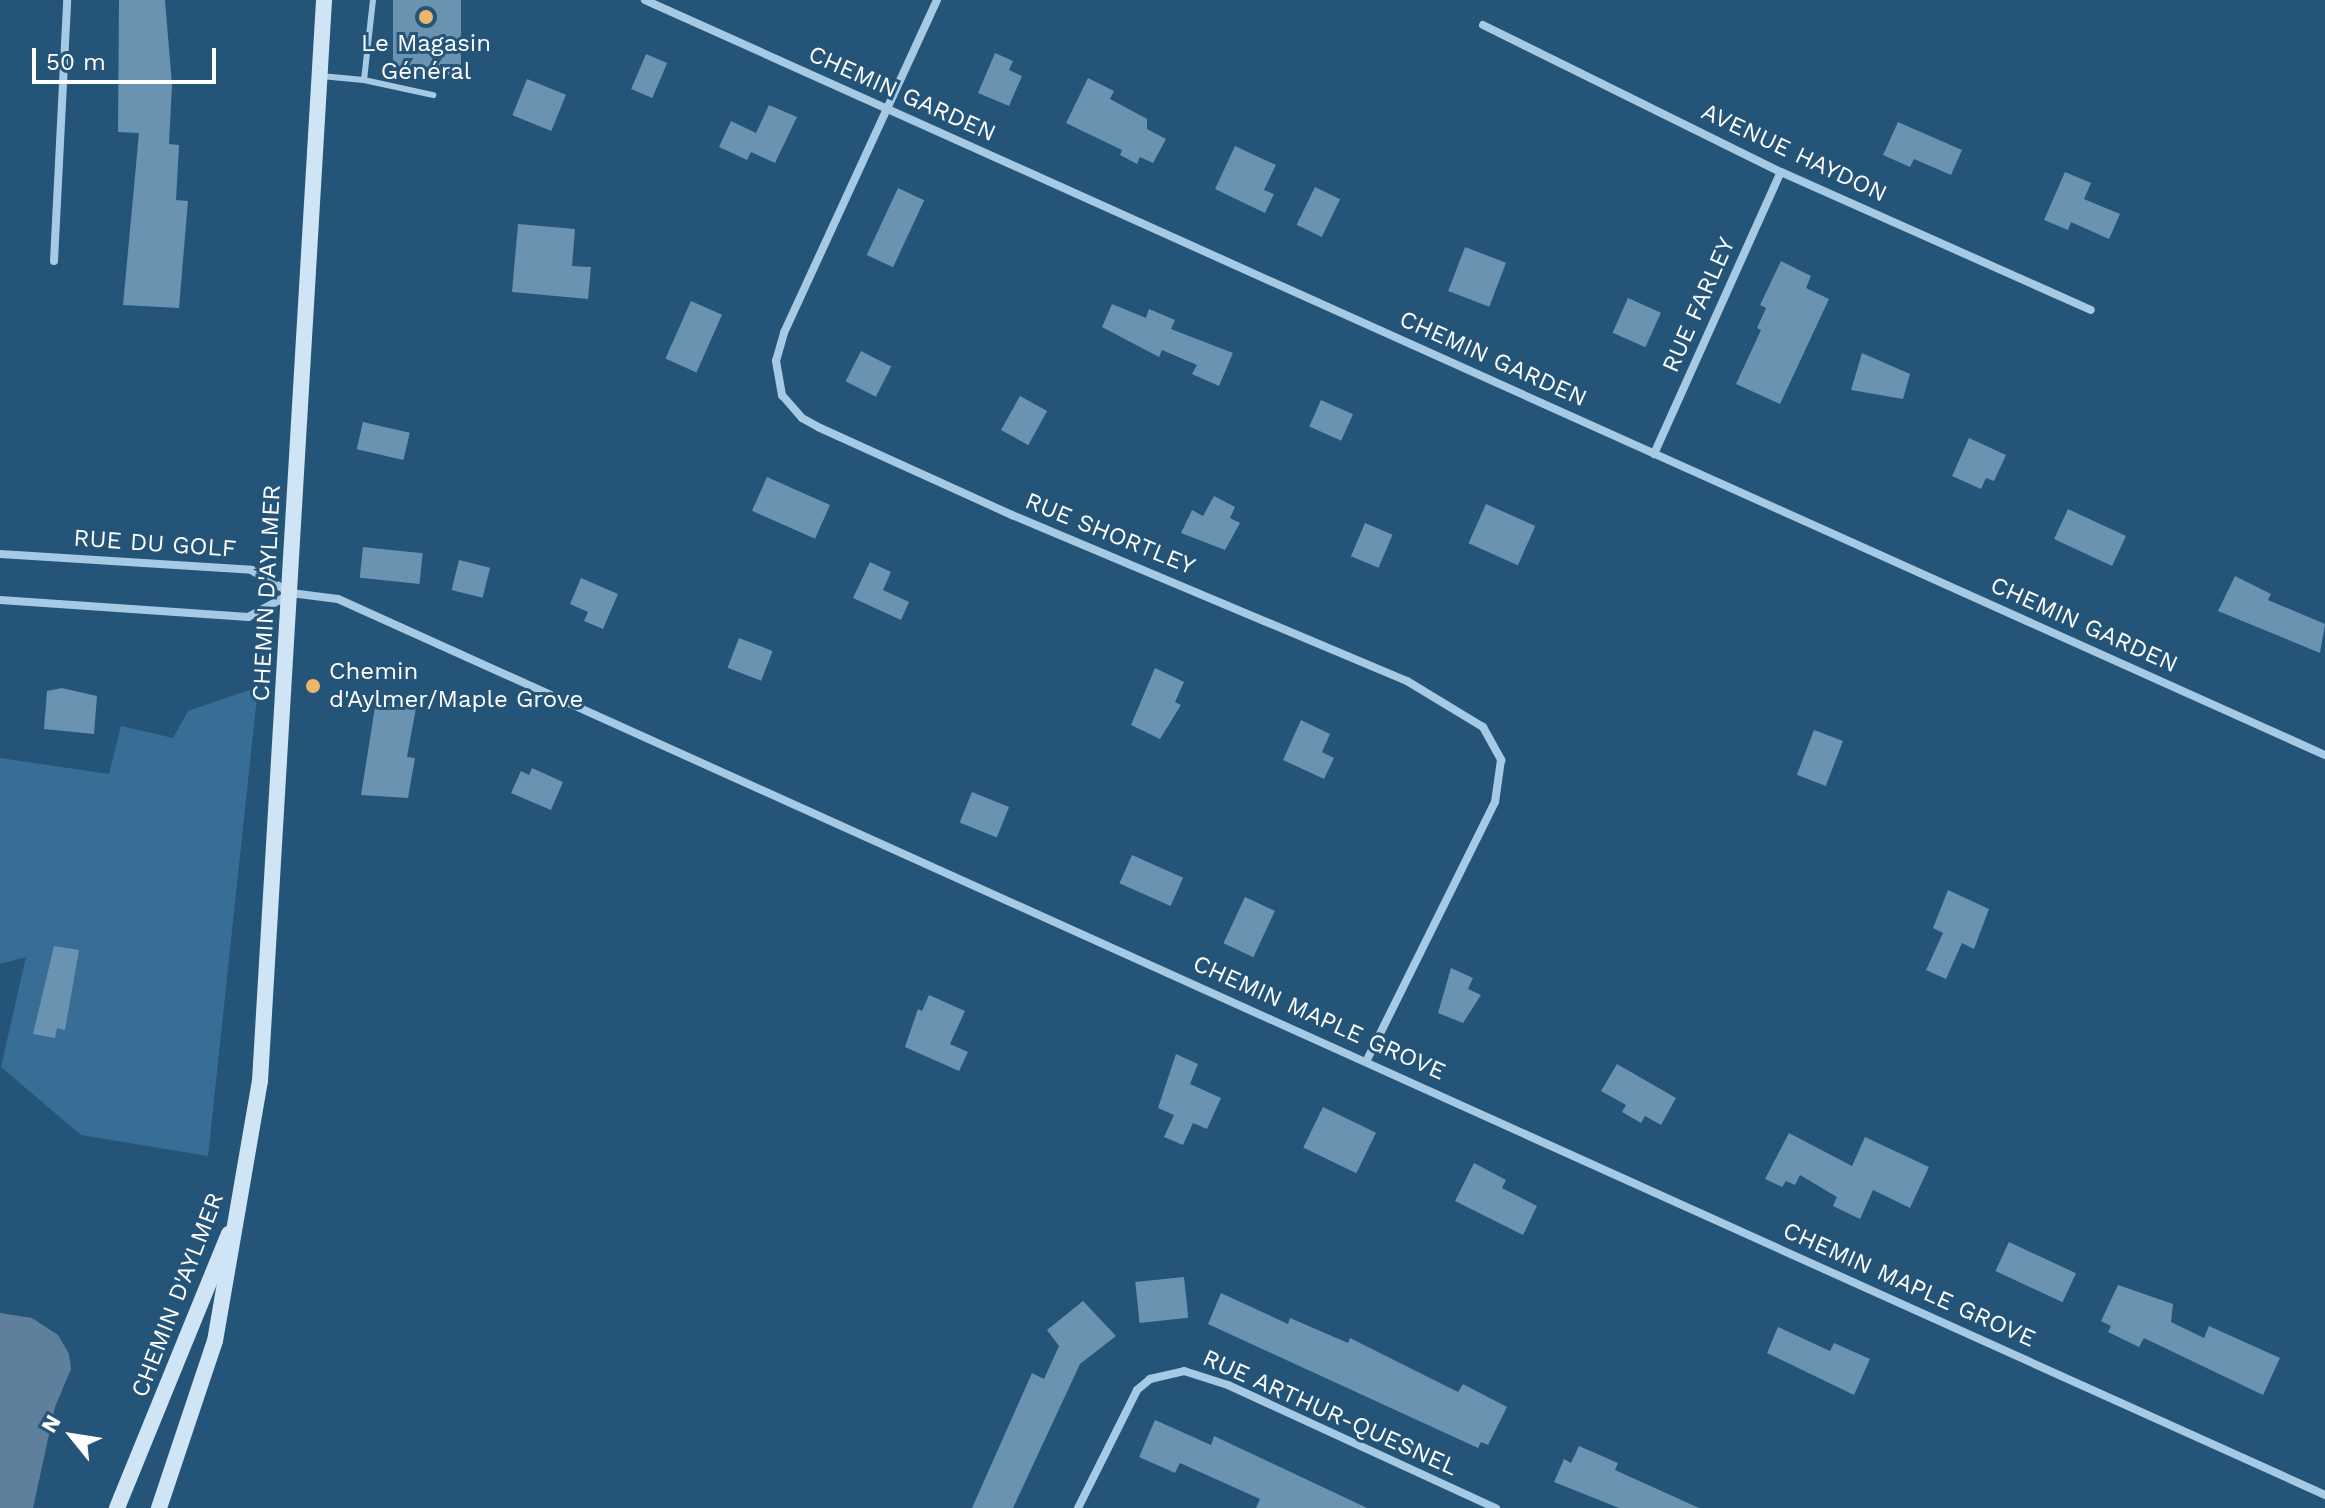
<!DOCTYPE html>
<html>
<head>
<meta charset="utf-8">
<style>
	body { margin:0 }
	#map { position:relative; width:2325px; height:1508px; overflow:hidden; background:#245478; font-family:"Work Sans",sans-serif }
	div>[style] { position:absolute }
	.green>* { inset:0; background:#386e96 }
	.water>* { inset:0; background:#5e809c }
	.building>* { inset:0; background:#6a92b1; transform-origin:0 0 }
	.lane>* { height:6px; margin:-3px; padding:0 3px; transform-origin:3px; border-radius:3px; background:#a6cae3 }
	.street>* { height:8px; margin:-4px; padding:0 4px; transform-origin:4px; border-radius:4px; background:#a6cae3 }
	.secondary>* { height:16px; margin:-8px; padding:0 8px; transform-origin:8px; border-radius:8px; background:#cfe4f4 }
	.dots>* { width:22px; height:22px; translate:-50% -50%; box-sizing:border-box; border:4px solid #245478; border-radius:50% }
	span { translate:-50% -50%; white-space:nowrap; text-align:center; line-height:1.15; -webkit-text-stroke:6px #245478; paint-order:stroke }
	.poi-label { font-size:24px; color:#fff }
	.left { translate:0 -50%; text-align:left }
	.street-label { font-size:24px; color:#fff }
	.north { position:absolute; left:32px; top:1396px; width:80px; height:80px; -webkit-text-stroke:6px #245478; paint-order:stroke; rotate:300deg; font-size:22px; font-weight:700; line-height:32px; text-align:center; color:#fff }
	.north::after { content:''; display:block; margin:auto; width:28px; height:36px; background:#fff; clip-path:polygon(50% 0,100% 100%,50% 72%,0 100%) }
	.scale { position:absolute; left:32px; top:48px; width:184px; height:36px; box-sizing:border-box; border:4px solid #fff; border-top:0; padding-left:10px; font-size:24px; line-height:28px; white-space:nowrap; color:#fff; -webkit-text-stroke:6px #245478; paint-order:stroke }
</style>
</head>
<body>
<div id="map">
	<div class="green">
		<div style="clip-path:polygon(258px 687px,208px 1156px,81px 1135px,1px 1067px,26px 957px,0 964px,0 758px,109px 774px,121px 726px,173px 738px,188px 711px)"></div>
	</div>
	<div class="water">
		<div style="clip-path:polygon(0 1313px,32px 1318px,58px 1335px,69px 1354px,71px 1369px,55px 1407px,33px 1508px,0 1508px)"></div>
	</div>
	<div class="building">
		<div style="clip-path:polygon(119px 0,165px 0,172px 85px,169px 144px,179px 145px,176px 200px,188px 201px,179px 308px,123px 305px,139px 133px,118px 132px)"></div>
		<div style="left:393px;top:0;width:68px;height:75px"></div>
		<div style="clip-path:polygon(995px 53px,1013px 61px,1009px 70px,1022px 76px,1009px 106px,978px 93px)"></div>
		<div style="left:646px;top:54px;width:23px;height:38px;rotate:23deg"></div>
		<div style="clip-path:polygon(1088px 78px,1114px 91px,1110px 99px,1147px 119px,1147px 129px,1166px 139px,1153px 163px,1140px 157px,1137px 164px,1120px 155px,1122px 150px,1066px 123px)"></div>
		<div style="left:527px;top:79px;width:42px;height:39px;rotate:22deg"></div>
		<div style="clip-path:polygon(769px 105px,797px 117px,775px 163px,751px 152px,747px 160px,719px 147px,731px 121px,756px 133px)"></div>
		<div style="clip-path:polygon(1898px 122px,1962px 150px,1951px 175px,1914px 159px,1910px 167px,1883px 155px)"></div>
		<div style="clip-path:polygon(1235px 146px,1276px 165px,1264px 190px,1274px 194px,1265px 213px,1215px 189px)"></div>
		<div style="clip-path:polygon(2065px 172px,2091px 183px,2084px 199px,2120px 214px,2109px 239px,2071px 222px,2068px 230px,2044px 220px)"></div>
		<div style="left:1315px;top:187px;width:28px;height:42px;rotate:26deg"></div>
		<div style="left:898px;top:188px;width:29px;height:74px;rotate:25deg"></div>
		<div style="clip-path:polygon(518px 224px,575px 229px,572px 266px,591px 267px,588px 299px,512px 292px)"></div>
		<div style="left:1465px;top:247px;width:44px;height:47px;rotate:21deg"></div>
		<div style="clip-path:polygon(1781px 261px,1811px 276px,1806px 288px,1829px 299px,1780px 404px,1736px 384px,1761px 330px,1757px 328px,1766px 308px,1760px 305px)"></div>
		<div style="left:1628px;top:298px;width:36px;height:38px;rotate:24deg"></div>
		<div style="left:691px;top:301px;width:34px;height:63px;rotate:24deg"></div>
		<div style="clip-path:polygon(1112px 304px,1146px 318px,1149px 309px,1175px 320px,1171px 329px,1233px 353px,1219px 386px,1192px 374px,1197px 365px,1162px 350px,1159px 357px,1102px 327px)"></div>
		<div style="left:861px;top:351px;width:34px;height:34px;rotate:27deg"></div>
		<div style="clip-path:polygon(1862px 353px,1910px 374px,1903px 399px,1851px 390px)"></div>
		<div style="left:1020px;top:396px;width:31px;height:39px;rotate:29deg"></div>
		<div style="left:1321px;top:400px;width:35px;height:29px;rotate:24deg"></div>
		<div style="left:363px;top:422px;width:48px;height:28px;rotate:13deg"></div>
		<div style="clip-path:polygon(1969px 438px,2006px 455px,1994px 481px,1986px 478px,1981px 489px,1952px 476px)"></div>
		<div style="left:767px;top:477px;width:69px;height:37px;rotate:24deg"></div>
		<div style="clip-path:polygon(1214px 496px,1235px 507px,1230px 518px,1240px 523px,1225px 550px,1181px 533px,1192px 510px,1203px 516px)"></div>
		<div style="left:1486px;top:504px;width:54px;height:43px;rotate:24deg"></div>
		<div style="left:2068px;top:509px;width:64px;height:33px;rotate:25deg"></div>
		<div style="left:1365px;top:523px;width:30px;height:36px;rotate:23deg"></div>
		<div style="left:363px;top:547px;width:60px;height:31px;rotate:6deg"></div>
		<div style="left:459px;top:560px;width:32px;height:31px;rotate:14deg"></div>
		<div style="clip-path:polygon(870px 562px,891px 572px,883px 590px,909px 602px,901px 620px,853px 598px)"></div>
		<div style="clip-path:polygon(2235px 576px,2271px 594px,2268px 600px,2325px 624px,2320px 653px,2218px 611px)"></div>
		<div style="clip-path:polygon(581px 578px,618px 594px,603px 629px,584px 621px,588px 612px,570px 604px)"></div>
		<div style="left:739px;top:638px;width:36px;height:32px;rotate:21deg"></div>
		<div style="clip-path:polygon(1155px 668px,1184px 682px,1175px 702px,1181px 705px,1160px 739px,1131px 725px)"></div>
		<div style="clip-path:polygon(62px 688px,97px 696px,94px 734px,44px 729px,47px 691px)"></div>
		<div style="clip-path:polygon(376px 701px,416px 708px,407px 757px,415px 758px,408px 798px,361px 795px)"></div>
		<div style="clip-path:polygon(1301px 720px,1330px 734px,1322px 752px,1334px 758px,1324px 779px,1283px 760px)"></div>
		<div style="left:1814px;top:730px;width:31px;height:48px;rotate:21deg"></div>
		<div style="clip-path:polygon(532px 768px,563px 782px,551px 810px,511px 793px,521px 771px,529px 775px)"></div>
		<div style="left:972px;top:792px;width:40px;height:33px;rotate:22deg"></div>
		<div style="left:1132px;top:855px;width:56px;height:31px;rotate:24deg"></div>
		<div style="clip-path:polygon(1948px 890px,1989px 909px,1974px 949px,1962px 943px,1946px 979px,1926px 970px,1943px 933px,1933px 928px)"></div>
		<div style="left:1245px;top:897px;width:33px;height:51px;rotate:25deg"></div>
		<div style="clip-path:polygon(54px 946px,79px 950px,65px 1030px,57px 1028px,55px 1038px,33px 1034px)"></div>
		<div style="clip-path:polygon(1451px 968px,1473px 978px,1468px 989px,1481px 995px,1463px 1023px,1438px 1013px)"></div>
		<div style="clip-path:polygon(929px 995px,965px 1011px,950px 1044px,968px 1052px,959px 1071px,905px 1047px,918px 1009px,922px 1011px)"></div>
		<div style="clip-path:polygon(1176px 1054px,1198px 1064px,1190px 1084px,1221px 1098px,1207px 1129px,1193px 1123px,1183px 1145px,1164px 1137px,1174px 1115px,1158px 1108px)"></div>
		<div style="clip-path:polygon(1617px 1064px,1676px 1098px,1661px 1125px,1645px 1116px,1641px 1123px,1622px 1112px,1626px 1105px,1601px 1091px)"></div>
		<div style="left:1323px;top:1107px;width:59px;height:45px;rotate:26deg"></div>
		<div style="clip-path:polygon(1789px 1133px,1852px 1166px,1865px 1137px,1929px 1167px,1910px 1208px,1873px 1190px,1860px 1219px,1833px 1206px,1837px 1197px,1800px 1175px,1795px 1185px,1786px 1181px,1782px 1187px,1765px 1179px)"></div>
		<div style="clip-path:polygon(1474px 1163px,1506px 1180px,1502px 1188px,1537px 1206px,1523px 1235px,1455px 1201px)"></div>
		<div style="left:2009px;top:1242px;width:74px;height:32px;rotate:25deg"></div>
		<div style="left:1184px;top:1277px;width:41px;height:49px;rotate:84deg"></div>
		<div style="clip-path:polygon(2118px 1285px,2173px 1304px,2171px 1322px,2204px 1338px,2209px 1326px,2280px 1358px,2263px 1395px,2144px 1338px,2139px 1347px,2108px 1332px,2111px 1326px,2101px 1321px)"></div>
		<div style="clip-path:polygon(1221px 1293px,1288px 1324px,1290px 1318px,1348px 1343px,1350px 1338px,1458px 1392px,1463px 1384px,1507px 1407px,1488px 1445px,1481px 1442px,1478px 1448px,1208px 1324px)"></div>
		<div style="clip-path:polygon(1083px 1301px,1116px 1336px,1080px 1364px,1013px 1508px,972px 1508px,1032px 1373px,1044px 1379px,1059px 1346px,1047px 1330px)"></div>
		<div style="clip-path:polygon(1778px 1327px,1830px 1351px,1834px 1343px,1870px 1359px,1854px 1395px,1767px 1353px)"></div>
		<div style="clip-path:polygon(1155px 1420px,1211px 1445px,1214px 1436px,1367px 1508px,1256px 1508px,1260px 1499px,1180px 1463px,1175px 1473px,1139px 1457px)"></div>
		<div style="clip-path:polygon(1579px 1446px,1618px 1463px,1615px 1470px,1699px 1508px,1619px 1508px,1554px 1482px,1564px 1459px,1571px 1463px)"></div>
	</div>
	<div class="lane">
		<div style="left:321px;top:76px;width:43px;rotate:5.3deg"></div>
		<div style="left:364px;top:80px;width:81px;rotate:-83.6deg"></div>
		<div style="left:364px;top:80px;width:71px;rotate:12.3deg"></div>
	</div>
	<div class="street">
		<div style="left:645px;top:0;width:1842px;rotate:24.2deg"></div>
		<div style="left:937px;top:0;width:366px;rotate:114.7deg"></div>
		<div style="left:784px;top:333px;width:29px;rotate:106deg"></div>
		<div style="left:776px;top:361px;width:35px;rotate:80deg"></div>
		<div style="left:782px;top:395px;width:30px;rotate:49deg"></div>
		<div style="left:802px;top:418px;width:18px;rotate:29deg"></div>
		<div style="left:818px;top:427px;width:213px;rotate:24.4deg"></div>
		<div style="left:1012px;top:515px;width:428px;rotate:22.8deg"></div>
		<div style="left:1407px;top:681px;width:89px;rotate:31.2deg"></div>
		<div style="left:1483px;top:727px;width:38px;rotate:61deg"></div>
		<div style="left:1501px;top:760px;width:42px;rotate:98.1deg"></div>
		<div style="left:1495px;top:802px;width:290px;rotate:116.4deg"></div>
		<div style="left:1483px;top:25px;width:332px;rotate:26.3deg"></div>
		<div style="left:1781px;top:172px;width:339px;rotate:24deg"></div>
		<div style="left:54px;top:261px;width:261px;rotate:-87.1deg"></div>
		<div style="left:1654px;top:454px;width:309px;rotate:-65.8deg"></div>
		<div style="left:0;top:554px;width:252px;rotate:3.6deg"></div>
		<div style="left:251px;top:570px;width:46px;rotate:29.9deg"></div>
		<div style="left:291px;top:593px;width:47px;rotate:7.3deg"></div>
		<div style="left:338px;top:599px;width:2180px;rotate:24.27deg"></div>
		<div style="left:0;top:600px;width:249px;rotate:3.9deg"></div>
		<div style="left:248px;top:617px;width:44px;rotate:-28.3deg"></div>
		<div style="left:1078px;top:1508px;width:132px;rotate:-63.4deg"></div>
		<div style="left:1137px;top:1390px;width:17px;rotate:-40deg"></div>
		<div style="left:1150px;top:1379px;width:35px;rotate:-13deg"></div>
		<div style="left:1184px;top:1371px;width:46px;rotate:17.7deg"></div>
		<div style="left:1228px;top:1385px;width:295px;rotate:24.7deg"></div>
	</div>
	<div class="secondary">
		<div style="left:117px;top:1508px;width:296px;rotate:-67.8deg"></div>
		<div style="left:159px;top:1508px;width:176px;rotate:-71.5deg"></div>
		<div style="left:215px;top:1341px;width:264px;rotate:-80.2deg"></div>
		<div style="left:260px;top:1081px;width:1083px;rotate:-86.61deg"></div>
	</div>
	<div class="dots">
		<div style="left:426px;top:17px;background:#edb76b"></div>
		<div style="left:313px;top:686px;background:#edb76b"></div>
	</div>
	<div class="poi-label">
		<span style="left:426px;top:58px">Le Magasin<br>Général</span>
		<span class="left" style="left:329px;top:686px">Chemin<br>d'Aylmer/Maple Grove</span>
	</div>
	<div class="street-label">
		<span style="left:902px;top:94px;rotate:24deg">CHEMIN GARDEN</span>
		<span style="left:1794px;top:153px;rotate:25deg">AVENUE HAYDON</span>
		<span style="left:1699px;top:305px;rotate:-66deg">RUE FARLEY</span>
		<span style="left:1493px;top:359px;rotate:24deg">CHEMIN GARDEN</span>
		<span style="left:1110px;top:534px;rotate:22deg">RUE SHORTLEY</span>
		<span style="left:155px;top:544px;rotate:4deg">RUE DU GOLF</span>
		<span style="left:267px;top:593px;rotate:-87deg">CHEMIN D'AYLMER</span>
		<span style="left:2084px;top:625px;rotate:24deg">CHEMIN GARDEN</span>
		<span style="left:1319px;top:1018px;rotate:24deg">CHEMIN MAPLE GROVE</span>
		<span style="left:1909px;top:1285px;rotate:24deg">CHEMIN MAPLE GROVE</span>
		<span style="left:178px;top:1295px;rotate:-69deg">CHEMIN D'AYLMER</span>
		<span style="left:1330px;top:1413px;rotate:24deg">RUE ARTHUR-QUESNEL</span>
	</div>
	<div class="north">N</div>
	<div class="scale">50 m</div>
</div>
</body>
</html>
